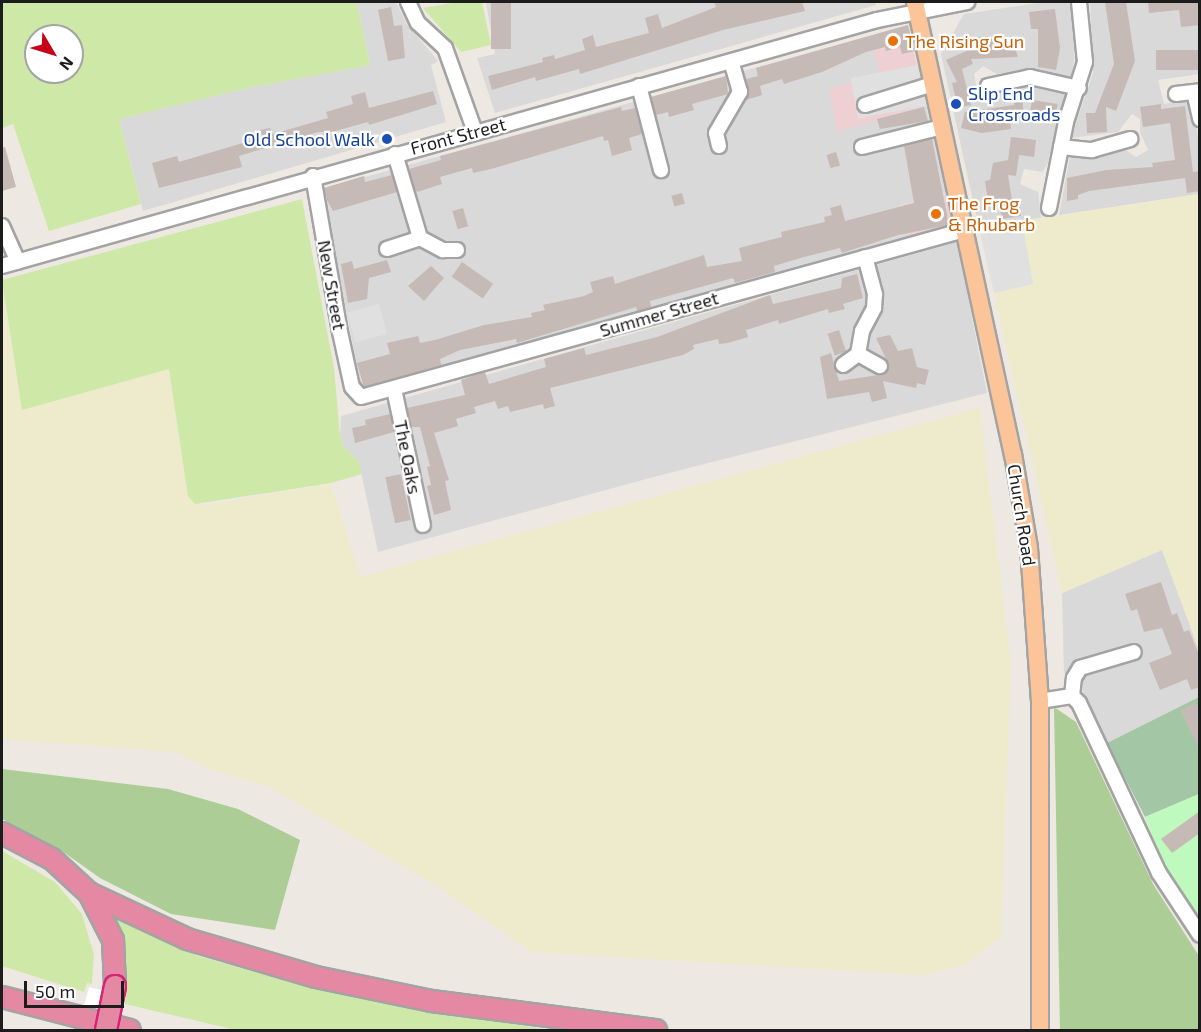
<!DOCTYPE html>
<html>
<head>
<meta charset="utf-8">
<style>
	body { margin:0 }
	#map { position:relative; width:1201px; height:1032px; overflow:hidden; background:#ede8e1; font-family:"Exo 2",sans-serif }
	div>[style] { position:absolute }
	.residential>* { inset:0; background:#dad9d9 }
	.commercial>* { inset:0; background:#efd0d2; transform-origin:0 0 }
	.farmland>* { inset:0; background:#edebcc }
	.grass>* { inset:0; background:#cee8a7 }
	.forest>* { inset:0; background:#accd96 }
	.cemetery>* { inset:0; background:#a3c6a4 }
	.park>* { inset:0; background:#bff9bd }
	.parking>* { inset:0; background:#e0e0e0; transform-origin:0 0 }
	.pier>* { inset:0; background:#fff }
	.building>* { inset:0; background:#c5bab5; transform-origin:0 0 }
	.roads { filter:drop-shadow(2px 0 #a3a3a3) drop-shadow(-2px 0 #a3a3a3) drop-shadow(0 2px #a3a3a3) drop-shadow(0 -2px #a3a3a3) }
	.minor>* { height:14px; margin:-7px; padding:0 7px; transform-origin:7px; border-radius:7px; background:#fff }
	.major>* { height:16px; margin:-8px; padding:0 8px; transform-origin:8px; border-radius:8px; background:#fbc599 }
	.highway>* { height:20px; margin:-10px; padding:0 10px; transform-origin:10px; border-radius:10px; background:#e588a4 }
	.bridges { filter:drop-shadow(2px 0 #d62475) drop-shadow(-2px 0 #d62475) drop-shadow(0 2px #d62475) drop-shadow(0 -2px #d62475) }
	.highway-bridge>* { height:20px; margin:-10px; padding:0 10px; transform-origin:10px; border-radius:10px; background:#e588a4 }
	.dots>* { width:16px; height:16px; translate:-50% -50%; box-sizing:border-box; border:3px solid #fff; border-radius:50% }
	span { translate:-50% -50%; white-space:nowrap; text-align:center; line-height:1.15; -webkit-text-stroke:4.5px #fff; paint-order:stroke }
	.food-label { font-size:18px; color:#c56008 }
	.left { translate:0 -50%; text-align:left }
	.transit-label { font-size:18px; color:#164399 }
	.right { translate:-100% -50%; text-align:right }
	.street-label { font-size:18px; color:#1c1c1c }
	.frame { position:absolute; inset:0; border:3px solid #1c1c1c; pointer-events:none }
	.north { position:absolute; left:24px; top:24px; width:60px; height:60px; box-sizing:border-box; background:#fff; border:2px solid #a4a4a4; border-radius:50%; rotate:128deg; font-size:16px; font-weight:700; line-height:24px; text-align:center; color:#1c1c1c }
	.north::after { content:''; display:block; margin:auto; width:21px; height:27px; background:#c70118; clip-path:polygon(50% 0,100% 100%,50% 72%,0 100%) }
	.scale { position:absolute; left:24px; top:981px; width:100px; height:27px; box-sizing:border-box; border:3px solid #1c1c1c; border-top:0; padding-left:8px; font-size:18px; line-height:21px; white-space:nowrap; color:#1c1c1c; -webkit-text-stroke:4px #fff; paint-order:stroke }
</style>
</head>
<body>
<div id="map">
	<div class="residential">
		<div style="clip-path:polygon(357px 2px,396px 2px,406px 23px,438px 61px,431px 65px,446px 122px,143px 211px,119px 119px,252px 87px,370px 65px)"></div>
		<div style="clip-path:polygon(486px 2px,875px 2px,876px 5px,495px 113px,477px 58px,495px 54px)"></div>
		<div style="clip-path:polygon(1044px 2px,1070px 2px,1076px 39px,1072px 77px,1067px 79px,1033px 69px,997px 74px,983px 66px,974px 74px,978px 97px,985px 103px,993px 102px,1004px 87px,1027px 87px,1029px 83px,1067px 90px,1047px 165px,1042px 172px,1024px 169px,1020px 184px,1038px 192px,1041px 218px,978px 224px,941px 54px,964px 14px)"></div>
		<div style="clip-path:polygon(1090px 2px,1199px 2px,1199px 74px,1158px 80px,1164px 104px,1186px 100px,1193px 105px,1199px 143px,1199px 194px,1059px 215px,1070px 156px,1086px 157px,1124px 149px,1136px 157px,1148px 150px,1140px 132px,1140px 119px,1132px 114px,1118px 132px,1071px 138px,1093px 73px)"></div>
		<div style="clip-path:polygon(869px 36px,881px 73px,837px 131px,926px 105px,946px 194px,900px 205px,910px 238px,362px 390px,322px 189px)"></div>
		<div style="clip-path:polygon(957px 242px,987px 393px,661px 475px,378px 552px,359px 462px,343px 446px,340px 436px,341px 416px)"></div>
		<div style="clip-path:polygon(1162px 550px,1199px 650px,1199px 697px,1107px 743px,1081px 687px,1064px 672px,1062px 593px)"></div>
	</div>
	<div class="commercial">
		<div style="clip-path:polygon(908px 25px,926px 105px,837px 132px,829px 89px,880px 73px,869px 36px)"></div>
		<div style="left:946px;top:194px;width:34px;height:47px;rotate:76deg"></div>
	</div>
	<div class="farmland">
		<div style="clip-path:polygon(1199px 194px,1199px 650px,1162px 550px,1062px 593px,994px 293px,1033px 284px,1022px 221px)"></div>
		<div style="clip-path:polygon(2px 280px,22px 410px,169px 369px,188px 496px,202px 506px,331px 483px,360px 577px,980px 408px,1011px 663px,1001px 937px,964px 965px,922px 975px,532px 952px,432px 883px,268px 786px,213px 770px,175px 752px,2px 739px)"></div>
	</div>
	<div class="grass">
		<div style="clip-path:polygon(evenodd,2px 2px,357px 2px,370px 65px,252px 87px,119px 119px,141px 204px,49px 231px,13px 124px,2px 128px,2px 2px,36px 36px,72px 36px,72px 72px,36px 72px,36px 36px)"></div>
		<div style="clip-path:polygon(458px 2px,482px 2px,491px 45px,461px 52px,423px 8px)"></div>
		<div style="clip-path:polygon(302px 199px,334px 368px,340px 436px,343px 446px,359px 462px,362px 474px,331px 483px,195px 504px,188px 496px,169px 369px,22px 410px,2px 280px)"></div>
		<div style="clip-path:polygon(2px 851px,55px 882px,82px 914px,94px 955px,92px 984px,87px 983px,84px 992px,2px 966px)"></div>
		<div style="clip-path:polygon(113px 915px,198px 956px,290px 982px,397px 1006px,550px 1030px,236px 1030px,125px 1004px,121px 945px)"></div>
	</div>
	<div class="forest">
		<div style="clip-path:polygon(1054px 707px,1076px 722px,1153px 884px,1199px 956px,1199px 1030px,1060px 1030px)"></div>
		<div style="clip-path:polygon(2px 769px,168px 789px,238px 809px,300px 840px,275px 930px,171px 914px,100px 878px,62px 851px,2px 819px)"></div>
	</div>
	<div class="cemetery">
		<div style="clip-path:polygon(1199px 697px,1199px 794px,1145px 817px,1107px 743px)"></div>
	</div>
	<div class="park">
		<div style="clip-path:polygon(1199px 794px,1199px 919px,1164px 867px,1145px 817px)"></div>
	</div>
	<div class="parking">
		<div style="left:918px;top:65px;width:41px;height:69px;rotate:79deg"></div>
		<div style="clip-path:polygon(1022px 221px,1033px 284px,994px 293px,978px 224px)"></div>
		<div style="left:379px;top:304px;width:31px;height:33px;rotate:75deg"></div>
	</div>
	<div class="pier">
		<div style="clip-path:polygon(89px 987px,126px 997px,117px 1030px,78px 1030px)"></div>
	</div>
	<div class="building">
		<div style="left:491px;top:2px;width:20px;height:47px"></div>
		<div style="clip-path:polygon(714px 2px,802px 2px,805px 11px,723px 30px,580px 74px,579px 69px,536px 81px,535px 77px,492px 90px,488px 76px,543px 62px,542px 58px,554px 55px,555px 59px,585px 50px,582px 39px,593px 35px,596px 47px,649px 33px,645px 18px,658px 14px,662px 28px,716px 7px)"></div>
		<div style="clip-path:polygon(1105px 2px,1126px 2px,1135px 61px,1116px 111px,1106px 107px,1107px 132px,1087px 133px,1086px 113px,1095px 113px,1114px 64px)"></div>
		<div style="clip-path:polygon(1148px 2px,1199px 2px,1200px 25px,1181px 27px,1179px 10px,1149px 13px)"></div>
		<div style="clip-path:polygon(391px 7px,394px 26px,402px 25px,405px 58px,388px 61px,378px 10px)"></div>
		<div style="clip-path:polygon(1055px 9px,1060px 48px,1056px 70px,1038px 67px,1038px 29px,1031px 29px,1029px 12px)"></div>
		<div style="clip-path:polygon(908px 25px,915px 51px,902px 54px,900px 47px,886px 51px,885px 47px,866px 52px,822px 72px,784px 84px,782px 79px,760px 86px,762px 95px,746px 100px,749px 93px,746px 79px,758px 76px,756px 68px)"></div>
		<div style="clip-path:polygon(988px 36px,988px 39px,1011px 36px,1018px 57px,971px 59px,973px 64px,962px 69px,971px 105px,958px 108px,952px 83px,957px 82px,946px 60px,973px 48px,971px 38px)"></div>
		<div style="left:1200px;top:50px;width:20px;height:44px;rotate:90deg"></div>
		<div style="clip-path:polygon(726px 76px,728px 94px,692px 104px,694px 110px,669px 117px,668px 112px,656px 115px,651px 97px)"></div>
		<div style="clip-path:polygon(1021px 88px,1024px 117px,1009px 114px,1011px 129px,982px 133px,961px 128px,965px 112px,1014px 105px,1017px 89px)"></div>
		<div style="clip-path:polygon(433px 91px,437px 104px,369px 125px,368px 122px,332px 132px,318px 132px,239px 156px,242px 167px,159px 188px,152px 163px,177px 156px,179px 162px,263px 137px,260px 130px,270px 128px,273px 134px,328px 118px,326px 112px,353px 104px,351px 96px,365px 92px,369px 108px)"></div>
		<div style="left:1032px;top:100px;width:26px;height:15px;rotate:9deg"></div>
		<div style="clip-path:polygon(1161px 104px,1161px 109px,1185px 106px,1193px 172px,1200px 171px,1200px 191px,1187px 193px,1185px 178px,1089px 191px,1078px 195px,1078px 199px,1067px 201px,1067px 178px,1106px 170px,1153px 167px,1152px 163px,1175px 160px,1170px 123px,1143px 127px,1140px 107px)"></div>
		<div style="clip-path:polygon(621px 107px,622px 111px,635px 108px,642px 134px,629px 138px,632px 150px,612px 156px,608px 140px,604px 141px,603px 136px,491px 169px,473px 173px,472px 168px,440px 177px,442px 184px,417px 192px,414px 187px,409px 169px,441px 160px,440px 156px)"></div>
		<div style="clip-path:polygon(924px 107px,928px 121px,880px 129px,877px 119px)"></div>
		<div style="clip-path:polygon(1011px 137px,1036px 140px,1034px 157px,1019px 155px,1016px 176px,1008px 175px,1012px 200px,1018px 199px,1021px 216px,1002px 219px,998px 199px,988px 201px,985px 181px,990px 180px,993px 163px,1008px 160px)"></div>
		<div style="clip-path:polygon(932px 139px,949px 225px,898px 235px,842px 253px,840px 248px,804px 257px,774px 266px,775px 272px,735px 283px,733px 278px,661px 298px,650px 301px,651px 307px,637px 311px,636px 307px,517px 343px,516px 339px,460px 350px,440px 359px,441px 365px,364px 387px,357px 363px,390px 354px,387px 343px,418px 336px,420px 343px,435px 340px,484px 325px,532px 317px,531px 313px,545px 310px,543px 305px,584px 296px,593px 292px,590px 282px,613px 276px,615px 284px,704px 255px,707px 267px,742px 261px,739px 248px,782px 237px,781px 232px,825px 222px,824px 217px,832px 215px,830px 208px,841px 205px,845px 221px,914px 203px,904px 146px)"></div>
		<div style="clip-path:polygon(5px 147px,16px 187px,2px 191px,2px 148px)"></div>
		<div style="left:836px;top:152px;width:14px;height:10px;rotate:73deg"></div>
		<div style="clip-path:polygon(392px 175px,397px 192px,333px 211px,327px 200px,324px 188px,364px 176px,365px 182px)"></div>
		<div style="left:682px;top:193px;width:11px;height:11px;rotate:75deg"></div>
		<div style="left:463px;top:208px;width:19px;height:11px;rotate:74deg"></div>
		<div style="clip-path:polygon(387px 260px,391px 272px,369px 278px,367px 299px,348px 303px,341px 264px,352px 261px,354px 269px)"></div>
		<div style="left:462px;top:262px;width:38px;height:18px;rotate:35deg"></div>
		<div style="clip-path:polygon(431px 266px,444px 278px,424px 301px,408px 286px)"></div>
		<div style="clip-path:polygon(857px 274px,863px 298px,843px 304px,845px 309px,829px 313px,828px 309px,779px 324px,778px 320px,746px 330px,748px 337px,728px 343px,719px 344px,718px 339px,693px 345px,694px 349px,683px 355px,550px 388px,555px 406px,544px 409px,543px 404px,510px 412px,508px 406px,498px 409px,495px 401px,474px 407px,476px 413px,456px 419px,458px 426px,434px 433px,449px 480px,445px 481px,451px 510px,434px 515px,427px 486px,431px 485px,427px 467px,430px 466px,420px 427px,411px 427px,407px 408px,465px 395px,461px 380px,485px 372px,489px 384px,546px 367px,544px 359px,584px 348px,586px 355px,657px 337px,770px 295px,773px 304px,841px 288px,842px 278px)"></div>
		<div style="left:839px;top:330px;width:23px;height:12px;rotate:72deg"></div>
		<div style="clip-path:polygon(890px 335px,898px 351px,912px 348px,917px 367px,929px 370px,925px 385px,917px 383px,916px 388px,883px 381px,887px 398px,872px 402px,869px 392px,827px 399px,820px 357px,831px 353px,839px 381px,884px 374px,889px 365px,876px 338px)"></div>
		<div style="clip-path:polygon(390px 414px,394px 432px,355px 443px,352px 428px,366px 425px,365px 420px)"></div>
		<div style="left:401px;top:474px;width:47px;height:16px;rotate:78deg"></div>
		<div style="clip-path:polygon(1161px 582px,1172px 615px,1177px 613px,1184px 632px,1189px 630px,1200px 657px,1200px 687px,1191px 690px,1187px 679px,1160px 690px,1149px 663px,1172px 654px,1162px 628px,1144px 632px,1137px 609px,1131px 611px,1125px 594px)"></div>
		<div style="clip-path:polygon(1196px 703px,1200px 710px,1200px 750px,1180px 710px)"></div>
		<div style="clip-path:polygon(1200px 811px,1200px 833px,1172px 853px,1161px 839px)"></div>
	</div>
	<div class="roads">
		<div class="minor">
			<div style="left:408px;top:2px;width:23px;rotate:65deg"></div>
			<div style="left:418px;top:23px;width:37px;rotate:43deg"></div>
			<div style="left:445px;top:48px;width:89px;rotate:70.3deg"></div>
			<div style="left:639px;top:86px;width:87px;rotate:75.3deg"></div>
			<div style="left:988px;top:86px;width:43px;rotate:-12.1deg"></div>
			<div style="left:1030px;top:77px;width:50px;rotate:12.7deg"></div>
			<div style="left:1194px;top:92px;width:28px;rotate:77deg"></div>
			<div style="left:1176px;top:94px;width:24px;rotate:-7deg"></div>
			<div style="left:865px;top:105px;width:71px;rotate:-17.2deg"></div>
			<div style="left:719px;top:146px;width:13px;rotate:-103deg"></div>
			<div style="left:716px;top:133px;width:48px;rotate:-59.7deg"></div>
			<div style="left:740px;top:92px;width:32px;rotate:-106deg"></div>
			<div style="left:862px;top:147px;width:82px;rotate:-14deg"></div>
			<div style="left:1061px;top:147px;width:31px;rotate:6deg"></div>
			<div style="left:1092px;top:150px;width:40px;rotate:-16deg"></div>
			<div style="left:395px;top:154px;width:88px;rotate:73.4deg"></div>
			<div style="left:420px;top:238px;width:26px;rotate:28deg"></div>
			<div style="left:443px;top:250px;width:14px"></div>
			<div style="left:313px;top:176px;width:158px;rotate:80.2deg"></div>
			<div style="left:340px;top:332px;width:56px;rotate:77.7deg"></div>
			<div style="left:352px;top:387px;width:13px;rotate:48deg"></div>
			<div style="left:361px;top:397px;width:627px;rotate:-15.46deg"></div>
			<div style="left:1049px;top:208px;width:88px;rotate:-78.8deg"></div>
			<div style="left:1066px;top:122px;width:63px;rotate:-72.4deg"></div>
			<div style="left:1085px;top:62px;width:60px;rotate:-95.7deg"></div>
			<div style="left:2px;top:226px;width:39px;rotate:66deg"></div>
			<div style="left:387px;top:249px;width:35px;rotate:-18deg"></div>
			<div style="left:2px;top:266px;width:909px;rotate:-15.7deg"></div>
			<div style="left:877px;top:20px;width:92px;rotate:-11.3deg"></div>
			<div style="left:858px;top:354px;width:25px;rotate:29deg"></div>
			<div style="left:843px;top:365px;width:19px;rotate:-36deg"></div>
			<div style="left:858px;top:354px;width:23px;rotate:-80deg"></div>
			<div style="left:862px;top:331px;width:26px;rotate:-62deg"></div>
			<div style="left:874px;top:308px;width:14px;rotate:-86deg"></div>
			<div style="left:875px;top:294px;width:38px;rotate:-105deg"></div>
			<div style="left:394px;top:389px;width:139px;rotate:78deg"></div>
			<div style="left:1072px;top:696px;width:18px;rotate:-84deg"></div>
			<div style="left:1074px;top:678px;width:12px;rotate:-59deg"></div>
			<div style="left:1080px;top:668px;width:56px;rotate:-16.5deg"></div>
			<div style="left:1040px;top:701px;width:32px;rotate:-9deg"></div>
			<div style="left:1072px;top:696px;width:10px;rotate:45deg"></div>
			<div style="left:1079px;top:703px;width:188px;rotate:64.8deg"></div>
			<div style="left:1159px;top:873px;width:74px;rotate:56.5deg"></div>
		</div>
		<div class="major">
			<div style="left:915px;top:2px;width:463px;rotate:77.8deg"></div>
			<div style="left:1013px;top:454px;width:95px;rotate:80.3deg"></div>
			<div style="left:1029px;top:548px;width:153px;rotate:85.9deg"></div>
			<div style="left:1040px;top:701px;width:329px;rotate:90deg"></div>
		</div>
		<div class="highway">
			<div style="left:2px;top:833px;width:56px;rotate:27.5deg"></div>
			<div style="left:52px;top:859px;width:50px;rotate:42.6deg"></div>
			<div style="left:89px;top:893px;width:53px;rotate:62.9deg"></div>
			<div style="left:113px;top:940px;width:46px;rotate:87.5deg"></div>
			<div style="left:89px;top:893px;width:108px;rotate:25.1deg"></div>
			<div style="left:187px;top:939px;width:134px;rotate:16.4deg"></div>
			<div style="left:316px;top:977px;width:118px;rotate:11.7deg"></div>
			<div style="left:432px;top:1001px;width:226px;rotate:7.4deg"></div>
			<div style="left:2px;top:997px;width:132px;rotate:14.5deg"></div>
		</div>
	</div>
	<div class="bridges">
		<div class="highway-bridge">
			<div style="left:106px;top:1030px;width:45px;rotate:-78.4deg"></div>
		</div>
	</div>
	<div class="dots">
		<div style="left:893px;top:41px;background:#e8710a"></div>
		<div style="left:956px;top:104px;background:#1a4fb4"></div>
		<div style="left:387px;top:139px;background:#1a4fb4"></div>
		<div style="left:936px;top:214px;background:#e8710a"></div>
	</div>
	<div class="food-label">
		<span class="left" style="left:905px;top:41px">The Rising Sun</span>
		<span class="left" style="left:948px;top:214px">The Frog<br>&amp; Rhubarb</span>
	</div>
	<div class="transit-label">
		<span class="left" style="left:968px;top:104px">Slip End<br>Crossroads</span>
		<span class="right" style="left:375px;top:139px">Old School Walk</span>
	</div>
	<div class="street-label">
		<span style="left:458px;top:136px;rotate:-15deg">Front Street</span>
		<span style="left:332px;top:285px;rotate:80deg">New Street</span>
		<span style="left:659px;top:314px;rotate:-16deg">Summer Street</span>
		<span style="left:408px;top:457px;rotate:79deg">The Oaks</span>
		<span style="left:1022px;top:515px;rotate:81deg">Church Road</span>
	</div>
	<div class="frame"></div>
	<div class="north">N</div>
	<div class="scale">50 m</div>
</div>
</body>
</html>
